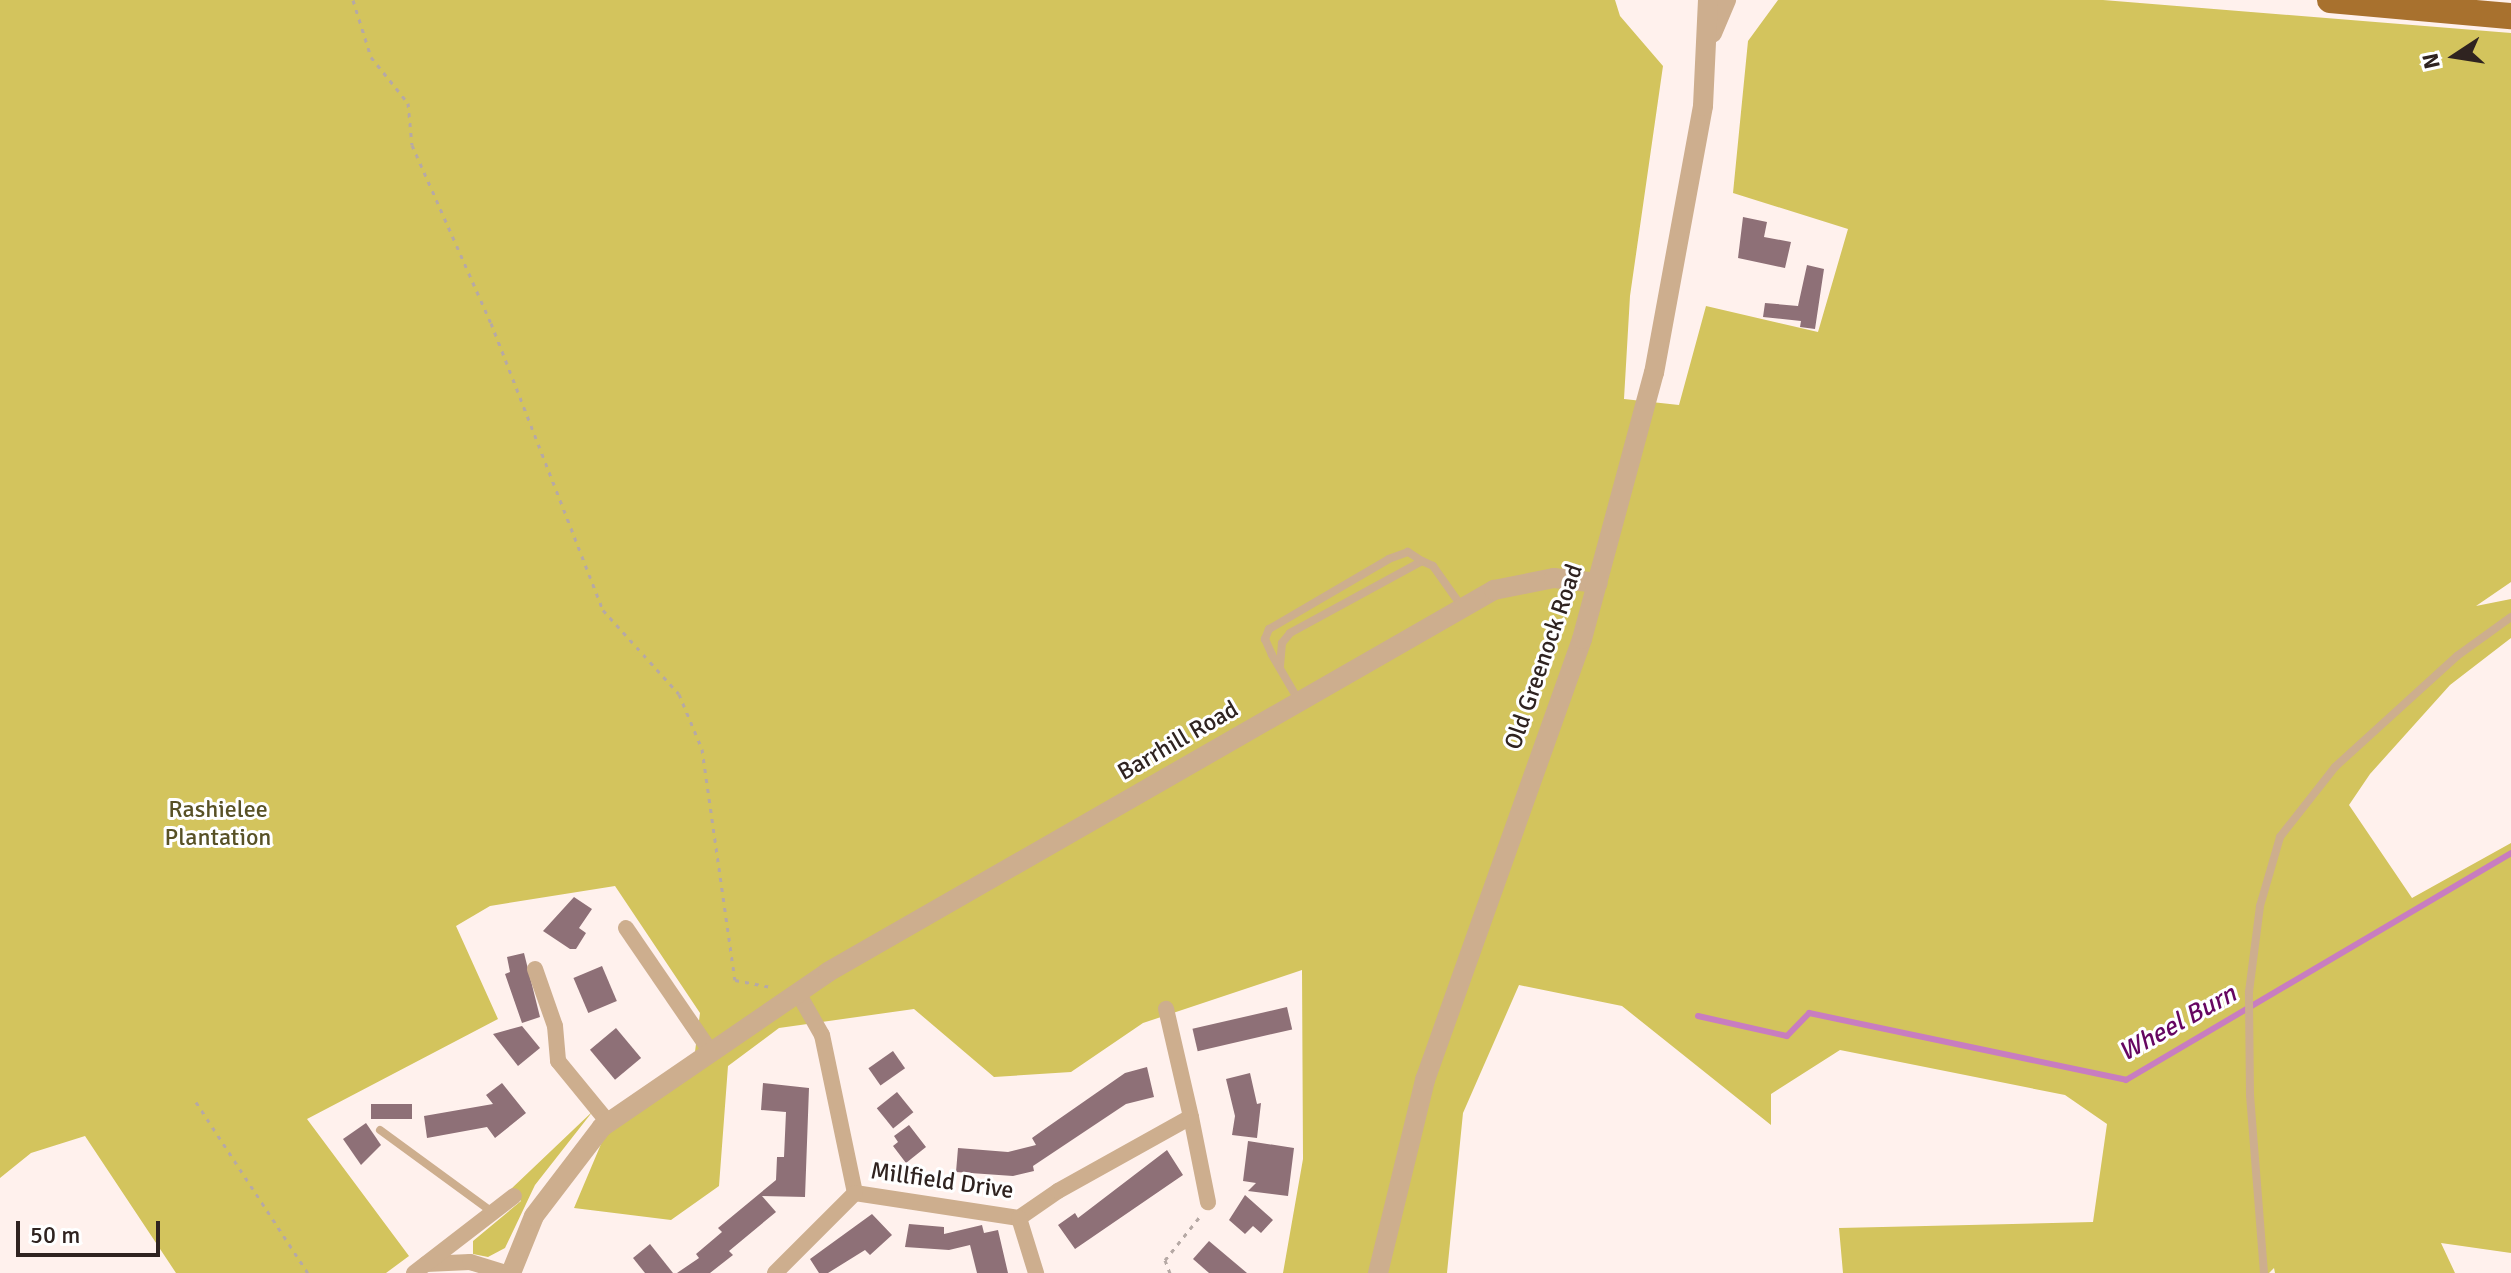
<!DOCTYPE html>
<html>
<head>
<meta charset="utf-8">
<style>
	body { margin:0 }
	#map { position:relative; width:2511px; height:1273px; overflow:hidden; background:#fff1ed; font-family:Signika,sans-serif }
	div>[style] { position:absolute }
	.green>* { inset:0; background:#d3c45d }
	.stream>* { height:6px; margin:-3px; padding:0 3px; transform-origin:3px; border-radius:3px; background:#c87dc0 }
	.building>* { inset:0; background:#8e7077; transform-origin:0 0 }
	.path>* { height:3px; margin-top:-1.5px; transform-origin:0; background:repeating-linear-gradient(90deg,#b6a9a5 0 4px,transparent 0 10px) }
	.service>* { height:8px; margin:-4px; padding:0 4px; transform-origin:4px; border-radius:4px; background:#cdae8e }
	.minor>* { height:16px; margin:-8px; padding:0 8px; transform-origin:8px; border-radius:8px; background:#cdae8e }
	.tertiary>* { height:20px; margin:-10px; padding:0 10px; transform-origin:10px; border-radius:10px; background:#cdae8e }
	.primary>* { height:26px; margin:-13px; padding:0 13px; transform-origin:13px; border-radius:13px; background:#a8712e }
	span { translate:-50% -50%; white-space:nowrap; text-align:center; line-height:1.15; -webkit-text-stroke:6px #fff; paint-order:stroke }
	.street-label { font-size:24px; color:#2f2320 }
	.park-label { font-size:24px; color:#585126 }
	.water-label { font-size:26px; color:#660661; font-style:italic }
	.north { position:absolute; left:2415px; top:16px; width:80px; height:80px; -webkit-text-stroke:6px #fff; paint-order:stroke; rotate:258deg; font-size:22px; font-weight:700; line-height:32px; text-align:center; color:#2f2320 }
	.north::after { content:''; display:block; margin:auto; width:28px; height:36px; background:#2f2320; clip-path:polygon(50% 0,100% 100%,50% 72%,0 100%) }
	.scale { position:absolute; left:16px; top:1221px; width:144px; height:36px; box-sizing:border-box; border:4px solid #2f2320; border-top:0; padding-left:10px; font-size:24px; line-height:28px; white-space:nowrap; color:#2f2320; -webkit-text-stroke:6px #fff; paint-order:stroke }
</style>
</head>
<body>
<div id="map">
	<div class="green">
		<div style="clip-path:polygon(0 0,1615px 0,1620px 16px,1663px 66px,1630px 296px,1624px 399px,1679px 405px,1706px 306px,1818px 332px,1848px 229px,1733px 193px,1748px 41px,1778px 0,2103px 0,2511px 33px,2511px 582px,2476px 606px,2511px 599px,2511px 638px,2450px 685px,2370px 774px,2349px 805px,2412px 898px,2511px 843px,2511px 1253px,2441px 1243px,2455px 1273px,2275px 1273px,2274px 1268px,2269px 1273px,1843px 1273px,1839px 1228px,2093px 1222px,2107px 1124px,2065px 1095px,1840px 1050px,1771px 1094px,1771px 1125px,1622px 1006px,1519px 985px,1463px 1113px,1447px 1273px,1283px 1273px,1303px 1159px,1302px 970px,1143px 1023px,1071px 1072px,994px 1077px,914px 1009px,779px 1028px,728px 1066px,719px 1186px,671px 1220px,574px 1208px,604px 1137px,692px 1075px,700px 1013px,615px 886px,490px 906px,456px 926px,498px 1019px,307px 1119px,409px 1256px,386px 1273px,176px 1273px,85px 1136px,31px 1153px,0 1178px)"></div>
		<div style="clip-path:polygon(593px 1111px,535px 1185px,505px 1248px,488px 1257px,473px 1254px,473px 1241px,521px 1201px,511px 1189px)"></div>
	</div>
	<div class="stream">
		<div style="left:1698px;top:1016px;width:91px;rotate:12.7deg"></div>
		<div style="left:1787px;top:1036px;width:32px;rotate:-46deg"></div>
		<div style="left:1809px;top:1013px;width:324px;rotate:11.9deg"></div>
		<div style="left:2126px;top:1080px;width:447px;rotate:-30.5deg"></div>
	</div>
	<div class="building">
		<div style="clip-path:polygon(1743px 217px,1767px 222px,1764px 237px,1791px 242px,1785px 268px,1738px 258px)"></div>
		<div style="clip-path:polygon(1807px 265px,1824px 269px,1815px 329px,1800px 327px,1801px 321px,1763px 317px,1765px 303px,1798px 306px)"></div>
		<div style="clip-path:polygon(574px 897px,592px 909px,579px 928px,586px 933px,576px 949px,570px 949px,543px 931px)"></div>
		<div style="clip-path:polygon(524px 953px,540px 1017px,522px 1023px,505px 974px,510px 972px,507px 957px)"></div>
		<div style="left:602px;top:966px;width:38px;height:31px;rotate:67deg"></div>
		<div style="left:1287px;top:1007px;width:23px;height:97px;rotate:77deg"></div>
		<div style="clip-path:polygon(522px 1026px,540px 1048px,518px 1066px,493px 1034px)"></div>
		<div style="left:616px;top:1028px;width:39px;height:34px;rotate:50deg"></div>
		<div style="left:893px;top:1051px;width:21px;height:30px;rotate:55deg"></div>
		<div style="clip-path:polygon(1147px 1067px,1154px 1097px,1126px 1104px,1033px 1166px,1034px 1171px,1013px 1176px,956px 1172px,958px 1148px,1008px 1152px,1036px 1145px,1032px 1138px,1046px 1128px,1125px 1073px)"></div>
		<div style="clip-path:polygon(1250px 1073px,1257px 1104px,1261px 1103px,1257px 1138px,1232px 1135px,1235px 1116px,1226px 1079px)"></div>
		<div style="clip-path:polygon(502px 1083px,526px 1113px,495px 1138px,487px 1127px,427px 1138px,424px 1116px,493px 1104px,486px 1095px)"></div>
		<div style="clip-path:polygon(763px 1083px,809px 1088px,805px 1197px,762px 1196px,776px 1212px,729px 1251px,733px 1255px,710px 1273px,677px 1273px,699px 1258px,696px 1254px,722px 1232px,718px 1228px,776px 1180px,777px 1157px,784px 1157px,786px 1112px,761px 1110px)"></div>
		<div style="left:897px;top:1092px;width:26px;height:26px;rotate:51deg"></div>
		<div style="left:412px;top:1104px;width:15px;height:41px;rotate:90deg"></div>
		<div style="clip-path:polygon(366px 1123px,381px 1145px,361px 1165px,343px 1139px)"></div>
		<div style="clip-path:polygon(909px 1125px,926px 1147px,906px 1163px,893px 1146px,898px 1142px,894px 1136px)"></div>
		<div style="clip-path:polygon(1248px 1141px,1294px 1148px,1288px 1196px,1248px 1191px,1256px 1183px,1243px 1181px)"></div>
		<div style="clip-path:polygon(1167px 1150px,1183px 1175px,1075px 1249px,1058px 1225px,1075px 1213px,1078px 1218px)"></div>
		<div style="clip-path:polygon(1245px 1195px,1273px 1220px,1261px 1233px,1253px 1226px,1245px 1234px,1229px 1220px)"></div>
		<div style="clip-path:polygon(872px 1214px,892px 1235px,870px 1255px,865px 1250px,828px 1273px,819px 1273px,810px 1259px)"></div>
		<div style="clip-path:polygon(909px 1224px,944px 1227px,944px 1234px,982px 1225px,984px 1233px,998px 1230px,1008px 1273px,977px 1273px,970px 1245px,949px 1250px,905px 1247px)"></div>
		<div style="clip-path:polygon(1209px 1241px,1247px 1273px,1209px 1273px,1193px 1259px)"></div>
		<div style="clip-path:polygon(650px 1244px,673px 1273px,645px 1273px,633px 1258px)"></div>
	</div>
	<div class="path">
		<div style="left:353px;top:0;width:60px;rotate:72.5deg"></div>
		<div style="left:371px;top:57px;width:59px;rotate:51.2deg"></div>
		<div style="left:408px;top:103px;width:42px;rotate:84.6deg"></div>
		<div style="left:412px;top:145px;width:195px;rotate:66.1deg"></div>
		<div style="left:491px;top:323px;width:308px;rotate:68.7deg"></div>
		<div style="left:603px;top:610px;width:113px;rotate:47.9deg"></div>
		<div style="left:679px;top:694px;width:60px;rotate:67.3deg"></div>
		<div style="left:702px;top:749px;width:233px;rotate:81.9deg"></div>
		<div style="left:735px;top:980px;width:38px;rotate:11deg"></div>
		<div style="left:196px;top:1102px;width:204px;rotate:56.8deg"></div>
		<div style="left:1170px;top:1273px;width:14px;rotate:-111deg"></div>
		<div style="left:1165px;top:1260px;width:58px;rotate:-51.3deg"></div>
	</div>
	<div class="service">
		<div style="left:1422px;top:561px;width:12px;rotate:24deg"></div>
		<div style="left:1433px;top:566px;width:50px;rotate:54.7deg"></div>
		<div style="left:1280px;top:666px;width:23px;rotate:-85deg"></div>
		<div style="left:1282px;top:643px;width:13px;rotate:-51deg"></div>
		<div style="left:1290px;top:633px;width:150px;rotate:-28.6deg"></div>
		<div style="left:1422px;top:561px;width:17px;rotate:-147deg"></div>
		<div style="left:1408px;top:552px;width:20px;rotate:160deg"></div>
		<div style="left:1389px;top:559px;width:139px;rotate:149.7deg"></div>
		<div style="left:1269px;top:629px;width:11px;rotate:112deg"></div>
		<div style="left:1265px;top:639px;width:17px;rotate:66deg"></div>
		<div style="left:1272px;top:655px;width:53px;rotate:59.6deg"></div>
		<div style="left:380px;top:1130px;width:139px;rotate:36.2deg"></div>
		<div style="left:2264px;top:1273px;width:179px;rotate:-94.5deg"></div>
		<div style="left:2250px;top:1095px;width:103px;rotate:-90.6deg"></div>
		<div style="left:2249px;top:992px;width:87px;rotate:-82.7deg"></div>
		<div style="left:2260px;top:906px;width:72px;rotate:-73.8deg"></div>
		<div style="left:2280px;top:837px;width:89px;rotate:-51.8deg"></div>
		<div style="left:2335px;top:767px;width:165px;rotate:-42.3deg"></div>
		<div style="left:2457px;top:656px;width:67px;rotate:-35.8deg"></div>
	</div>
	<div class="minor">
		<div style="left:626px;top:928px;width:150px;rotate:55.6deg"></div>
		<div style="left:535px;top:969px;width:60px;rotate:70.7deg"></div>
		<div style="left:555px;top:1026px;width:35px;rotate:85deg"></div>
		<div style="left:558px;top:1061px;width:79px;rotate:50.7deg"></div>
		<div style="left:798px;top:993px;width:48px;rotate:60.3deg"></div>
		<div style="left:822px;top:1035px;width:161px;rotate:78.2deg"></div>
		<div style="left:1191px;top:1117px;width:87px;rotate:78.7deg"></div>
		<div style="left:855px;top:1193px;width:166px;rotate:8.7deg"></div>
		<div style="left:1019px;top:1218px;width:47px;rotate:-34.7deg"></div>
		<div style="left:1058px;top:1191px;width:152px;rotate:-29.1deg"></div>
		<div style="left:1191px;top:1117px;width:111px;rotate:-103deg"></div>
		<div style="left:1019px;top:1218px;width:58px;rotate:72.8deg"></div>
		<div style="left:426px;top:1264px;width:44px;rotate:-2.6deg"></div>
		<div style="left:470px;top:1262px;width:38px;rotate:17deg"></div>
		<div style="left:414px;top:1273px;width:126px;rotate:-37.6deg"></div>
		<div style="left:775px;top:1273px;width:113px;rotate:-45deg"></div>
	</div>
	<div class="tertiary">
		<div style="left:1712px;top:33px;width:36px;rotate:-67deg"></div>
		<div style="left:511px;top:1273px;width:61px;rotate:-68deg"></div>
		<div style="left:534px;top:1216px;width:112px;rotate:-52.6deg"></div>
		<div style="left:602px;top:1127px;width:274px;rotate:-34.4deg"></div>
		<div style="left:828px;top:972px;width:768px;rotate:-29.84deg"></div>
		<div style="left:1494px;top:590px;width:61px;rotate:-11.3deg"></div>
		<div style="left:1554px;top:578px;width:44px;rotate:6.5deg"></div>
		<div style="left:1378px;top:1273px;width:199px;rotate:-76.3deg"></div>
		<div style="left:1425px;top:1080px;width:468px;rotate:-70.4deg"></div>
		<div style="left:1582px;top:639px;width:276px;rotate:-74.9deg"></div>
		<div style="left:1654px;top:373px;width:271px;rotate:-79.6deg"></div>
		<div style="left:1703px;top:106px;width:106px;rotate:-87.3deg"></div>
	</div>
	<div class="primary">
		<div style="left:2330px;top:0;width:182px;rotate:5.1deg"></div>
	</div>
	<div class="street-label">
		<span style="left:1544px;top:657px;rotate:-71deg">Old Greenock Road</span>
		<span style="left:1178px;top:741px;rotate:-30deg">Barrhill Road</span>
		<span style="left:942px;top:1181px;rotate:8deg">Millfield Drive</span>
	</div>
	<div class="park-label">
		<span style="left:218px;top:824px">Rashielee<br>Plantation</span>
	</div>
	<div class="water-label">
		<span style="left:2178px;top:1024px;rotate:-29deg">Wheel Burn</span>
	</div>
	<div class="north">N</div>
	<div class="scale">50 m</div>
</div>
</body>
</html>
